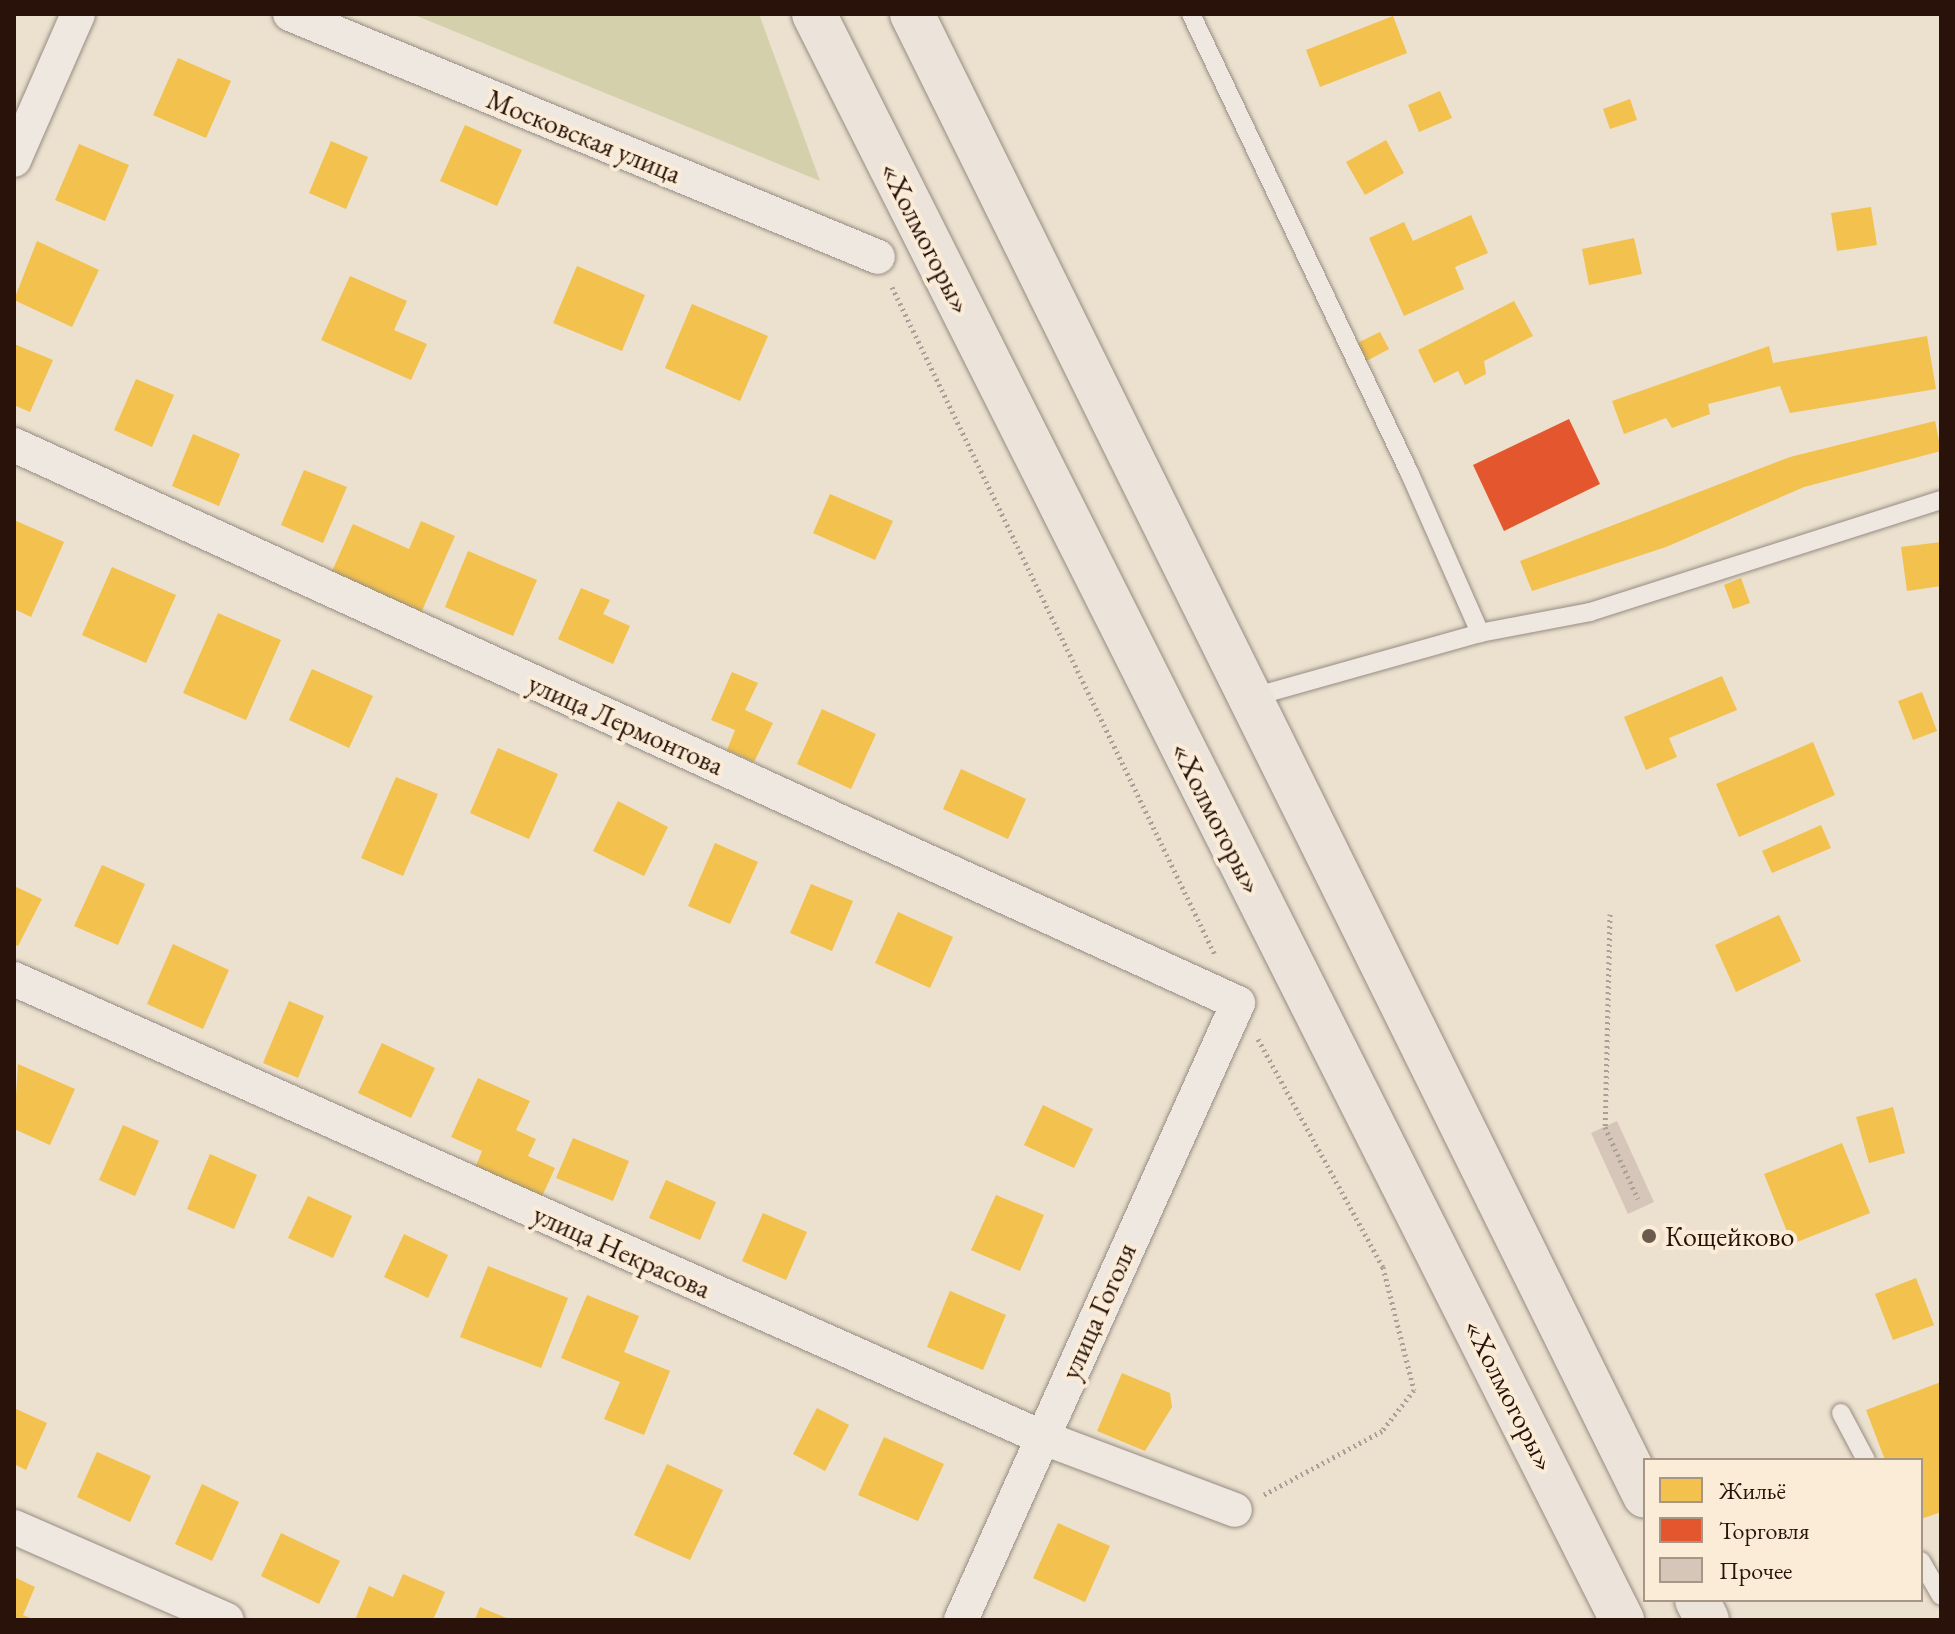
<!DOCTYPE html>
<html>
<head>
<meta charset="utf-8">
<style>
  body { margin:0 }
  #map { position:relative; width:1955px; height:1634px; overflow:hidden; background:#ece0ce; font-family:"EB Garamond",serif }
  div>[style] { position:absolute }
  [style*='--x'] { left:calc(var(--x)*1px); top:calc(var(--y)*1px); width:calc(var(--w)*1px); rotate:calc(var(--a)*1deg) }
  .green>* { inset:0; background:#d4d0ac }
  .homes>* { inset:0; background:#f2c14e }
  .shops>* { inset:0; background:#e4572e }
  .building>* { inset:0; background:#d6c6b9 }
  .path>* { height:5px; margin-top:-2.5px; transform-origin:0; background:repeating-linear-gradient(90deg,#a8a199 0 2px,transparent 0 6px) }
  .roads { filter:drop-shadow(0 0 2px #968c82) drop-shadow(0 0 2px #968c82) }
  .lane>* { height:18px; margin:-9px; padding:0 9px; transform-origin:9px; border-radius:9px; background:#efe8e0 }
  .street>* { height:34px; margin:-17px; padding:0 17px; transform-origin:17px; border-radius:17px; background:#efe8e0 }
  .highway>* { height:44px; margin:-22px; padding:0 22px; transform-origin:22px; border-radius:22px; background:#ece4da }
  .dots>* { width:22px; height:22px; translate:-50% -50%; box-sizing:border-box; border:4px solid #fbecd7; border-radius:50% }
  span { translate:-50% -50%; white-space:nowrap; text-align:center; line-height:1.15; -webkit-text-stroke:8px #fbecd7; paint-order:stroke }
  .street-label { font-size:28px; color:#281209 }
  .poi-label { font-size:28px; color:#281209 }
  .left { translate:0 -50%; text-align:left }
  .frame { position:absolute; inset:0; border:16px solid #281209; pointer-events:none }
  .legend { position:absolute; left:1643px; top:1458px; width:280px; height:144px; box-sizing:border-box; background:#fbecd7; border:2px solid #a79585; margin:0; padding:10px 14px; list-style:none; font-size:24px; color:#281209 }
  .legend li { display:flex; align-items:center; gap:16px; height:40px }
  .legend b { width:40px; border:2px solid #a79585 }
</style>
</head>
<body>
<div id="map">
  <div class="green">
    <i style="clip-path:polygon(412px 14px,759px 14px,820px 181px)"></i>
  </div>
  <div class="homes">
    <i style="clip-path:polygon(1393px 16px,1407px 53px,1320px 87px,1306px 50px)"></i>
    <i style="clip-path:polygon(178px 58px,231px 81px,206px 138px,153px 115px)"></i>
    <i style="clip-path:polygon(1440px 91px,1452px 118px,1419px 132px,1408px 105px)"></i>
    <i style="clip-path:polygon(1630px 99px,1637px 120px,1610px 129px,1603px 109px)"></i>
    <i style="clip-path:polygon(465px 125px,522px 150px,497px 206px,440px 181px)"></i>
    <i style="clip-path:polygon(1386px 140px,1404px 173px,1365px 195px,1346px 162px)"></i>
    <i style="clip-path:polygon(331px 141px,368px 157px,346px 209px,309px 193px)"></i>
    <i style="clip-path:polygon(79px 144px,129px 165px,105px 221px,55px 200px)"></i>
    <i style="clip-path:polygon(1871px 207px,1877px 245px,1837px 251px,1831px 213px)"></i>
    <i style="clip-path:polygon(1471px 215px,1488px 253px,1455px 267px,1464px 289px,1404px 316px,1369px 238px,1404px 222px,1413px 241px)"></i>
    <i style="clip-path:polygon(1634px 238px,1642px 274px,1589px 285px,1582px 249px)"></i>
    <i style="clip-path:polygon(37px 241px,99px 270px,72px 327px,14px 300px)"></i>
    <i style="clip-path:polygon(577px 266px,645px 295px,622px 351px,553px 323px)"></i>
    <i style="clip-path:polygon(350px 276px,407px 301px,394px 330px,427px 344px,411px 380px,321px 340px)"></i>
    <i style="clip-path:polygon(1514px 301px,1533px 336px,1484px 361px,1486px 374px,1465px 385px,1458px 371px,1434px 383px,1418px 350px)"></i>
    <i style="clip-path:polygon(692px 304px,768px 336px,740px 401px,665px 368px)"></i>
    <i style="clip-path:polygon(1380px 332px,1389px 349px,1359px 365px,1349px 347px)"></i>
    <i style="clip-path:polygon(1927px 336px,1936px 389px,1790px 413px,1780px 386px,1708px 404px,1710px 414px,1672px 428px,1666px 418px,1624px 434px,1612px 401px,1769px 346px,1773px 363px)"></i>
    <i style="clip-path:polygon(14px 344px,53px 360px,30px 412px,14px 405px)"></i>
    <i style="clip-path:polygon(136px 379px,174px 395px,152px 447px,114px 430px)"></i>
    <i style="clip-path:polygon(1935px 421px,1941px 451px,1804px 487px,1666px 547px,1532px 591px,1520px 561px,1790px 457px)"></i>
    <i style="clip-path:polygon(193px 434px,240px 454px,219px 506px,172px 486px)"></i>
    <i style="clip-path:polygon(304px 470px,347px 487px,323px 543px,281px 525px)"></i>
    <i style="clip-path:polygon(830px 494px,893px 521px,875px 560px,813px 533px)"></i>
    <i style="clip-path:polygon(14px 520px,64px 542px,31px 617px,14px 609px)"></i>
    <i style="clip-path:polygon(421px 521px,455px 536px,420px 615px,330px 576px,353px 524px,409px 549px)"></i>
    <i style="clip-path:polygon(1941px 542px,1941px 586px,1907px 591px,1901px 547px)"></i>
    <i style="clip-path:polygon(468px 551px,537px 580px,513px 636px,445px 607px)"></i>
    <i style="clip-path:polygon(112px 567px,176px 595px,146px 663px,82px 635px)"></i>
    <i style="clip-path:polygon(1741px 578px,1750px 603px,1733px 609px,1724px 585px)"></i>
    <i style="clip-path:polygon(581px 588px,610px 600px,603px 614px,630px 626px,613px 664px,558px 639px)"></i>
    <i style="clip-path:polygon(218px 613px,281px 640px,246px 720px,183px 693px)"></i>
    <i style="clip-path:polygon(312px 669px,373px 696px,349px 748px,289px 720px)"></i>
    <i style="clip-path:polygon(732px 672px,758px 683px,745px 710px,773px 723px,754px 762px,727px 750px,735px 730px,711px 720px)"></i>
    <i style="clip-path:polygon(1722px 676px,1737px 710px,1669px 738px,1677px 757px,1646px 770px,1624px 717px)"></i>
    <i style="clip-path:polygon(1922px 692px,1937px 731px,1913px 740px,1898px 701px)"></i>
    <i style="clip-path:polygon(822px 709px,876px 734px,851px 789px,797px 764px)"></i>
    <i style="clip-path:polygon(1813px 742px,1835px 795px,1739px 837px,1716px 784px)"></i>
    <i style="clip-path:polygon(498px 748px,558px 774px,529px 839px,470px 813px)"></i>
    <i style="clip-path:polygon(961px 769px,1026px 799px,1008px 839px,943px 809px)"></i>
    <i style="clip-path:polygon(396px 777px,438px 794px,403px 876px,361px 858px)"></i>
    <i style="clip-path:polygon(618px 801px,668px 827px,644px 876px,593px 851px)"></i>
    <i style="clip-path:polygon(1821px 825px,1831px 848px,1772px 873px,1762px 851px)"></i>
    <i style="clip-path:polygon(715px 843px,758px 862px,730px 924px,688px 906px)"></i>
    <i style="clip-path:polygon(102px 865px,145px 884px,118px 945px,74px 926px)"></i>
    <i style="clip-path:polygon(811px 884px,853px 901px,832px 951px,790px 933px)"></i>
    <i style="clip-path:polygon(14px 886px,42px 899px,18px 946px,14px 944px)"></i>
    <i style="clip-path:polygon(898px 912px,953px 937px,930px 988px,875px 963px)"></i>
    <i style="clip-path:polygon(1779px 915px,1801px 961px,1736px 992px,1715px 945px)"></i>
    <i style="clip-path:polygon(173px 944px,229px 970px,203px 1029px,147px 1004px)"></i>
    <i style="clip-path:polygon(289px 1001px,324px 1016px,298px 1078px,263px 1063px)"></i>
    <i style="clip-path:polygon(382px 1043px,435px 1068px,411px 1118px,358px 1093px)"></i>
    <i style="clip-path:polygon(18px 1064px,75px 1089px,50px 1145px,14px 1129px)"></i>
    <i style="clip-path:polygon(478px 1078px,530px 1101px,516px 1130px,536px 1139px,528px 1156px,555px 1168px,539px 1203px,473px 1173px,482px 1151px,451px 1137px)"></i>
    <i style="clip-path:polygon(1043px 1105px,1093px 1129px,1074px 1168px,1024px 1145px)"></i>
    <i style="clip-path:polygon(1893px 1107px,1905px 1153px,1869px 1163px,1856px 1117px)"></i>
    <i style="clip-path:polygon(123px 1125px,159px 1141px,135px 1196px,99px 1180px)"></i>
    <i style="clip-path:polygon(573px 1138px,629px 1161px,613px 1201px,556px 1178px)"></i>
    <i style="clip-path:polygon(1842px 1143px,1870px 1213px,1792px 1244px,1764px 1174px)"></i>
    <i style="clip-path:polygon(210px 1154px,257px 1175px,234px 1229px,187px 1209px)"></i>
    <i style="clip-path:polygon(666px 1180px,716px 1202px,700px 1240px,649px 1218px)"></i>
    <i style="clip-path:polygon(996px 1195px,1044px 1215px,1020px 1271px,971px 1250px)"></i>
    <i style="clip-path:polygon(308px 1196px,352px 1216px,333px 1258px,288px 1238px)"></i>
    <i style="clip-path:polygon(763px 1213px,807px 1232px,786px 1280px,742px 1261px)"></i>
    <i style="clip-path:polygon(404px 1234px,448px 1255px,428px 1298px,384px 1277px)"></i>
    <i style="clip-path:polygon(488px 1266px,568px 1298px,541px 1368px,460px 1337px)"></i>
    <i style="clip-path:polygon(1916px 1278px,1934px 1325px,1893px 1340px,1875px 1294px)"></i>
    <i style="clip-path:polygon(950px 1291px,1006px 1315px,983px 1370px,927px 1347px)"></i>
    <i style="clip-path:polygon(587px 1295px,639px 1316px,624px 1352px,670px 1371px,644px 1435px,604px 1419px,620px 1382px,561px 1358px)"></i>
    <i style="clip-path:polygon(1122px 1373px,1170px 1393px,1172px 1407px,1145px 1451px,1097px 1431px)"></i>
    <i style="clip-path:polygon(1941px 1382px,1941px 1512px,1921px 1519px,1921px 1460px,1885px 1460px,1866px 1410px)"></i>
    <i style="clip-path:polygon(14px 1408px,47px 1423px,26px 1470px,14px 1464px)"></i>
    <i style="clip-path:polygon(817px 1408px,849px 1425px,825px 1471px,793px 1454px)"></i>
    <i style="clip-path:polygon(884px 1437px,944px 1464px,918px 1521px,858px 1495px)"></i>
    <i style="clip-path:polygon(97px 1452px,151px 1476px,130px 1522px,77px 1497px)"></i>
    <i style="clip-path:polygon(667px 1464px,723px 1490px,690px 1560px,634px 1535px)"></i>
    <i style="clip-path:polygon(202px 1484px,239px 1502px,212px 1561px,175px 1544px)"></i>
    <i style="clip-path:polygon(1058px 1523px,1110px 1546px,1085px 1602px,1033px 1578px)"></i>
    <i style="clip-path:polygon(281px 1533px,340px 1561px,319px 1604px,261px 1576px)"></i>
    <i style="clip-path:polygon(403px 1574px,445px 1592px,433px 1620px,355px 1620px,369px 1586px,393px 1597px)"></i>
    <i style="clip-path:polygon(14px 1577px,35px 1587px,23px 1615px,35px 1620px,14px 1620px)"></i>
    <i style="clip-path:polygon(480px 1607px,511px 1620px,475px 1620px)"></i>
  </div>
  <div class="shops">
    <i style="clip-path:polygon(1569px 419px,1600px 484px,1504px 531px,1473px 465px)"></i>
  </div>
  <div class="building">
    <i style="clip-path:polygon(1617px 1121px,1654px 1202px,1628px 1214px,1591px 1133px)"></i>
  </div>
  <div class="path">
    <i style="--x:892;--y:287;--w:742;--a:64.19"></i>
    <i style="--x:1610;--y:914;--w:213;--a:91.3"></i>
    <i style="--x:1605;--y:1127;--w:79;--a:65.4"></i>
    <i style="--x:1258;--y:1039;--w:260;--a:61.3"></i>
    <i style="--x:1383;--y:1267;--w:127;--a:75.9"></i>
    <i style="--x:1414;--y:1390;--w:52;--a:128"></i>
    <i style="--x:1382;--y:1431;--w:135;--a:151.7"></i>
  </div>
  <div class="roads">
    <div class="lane">
      <i style="--x:1191;--y:14;--w:509;--a:64.54"></i>
      <i style="--x:1410;--y:474;--w:174;--a:66.2"></i>
      <i style="--x:1253;--y:697;--w:236;--a:-15.7"></i>
      <i style="--x:1480;--y:633;--w:112;--a:-10.8"></i>
      <i style="--x:1590;--y:612;--w:368;--a:-17.7"></i>
      <i style="--x:1841;--y:1413;--w:53;--a:62"></i>
      <i style="--x:1921;--y:1561;--w:40;--a:60.3"></i>
    </div>
    <div class="street">
      <i style="--x:290;--y:14;--w:636;--a:22.45"></i>
      <i style="--x:14;--y:160;--w:159;--a:-66.3"></i>
      <i style="--x:14;--y:445;--w:1345;--a:24.51"></i>
      <i style="--x:1238;--y:1003;--w:676;--a:114.18"></i>
      <i style="--x:14;--y:979;--w:1124;--a:24.03"></i>
      <i style="--x:1041;--y:1437;--w:207;--a:20.6"></i>
      <i style="--x:14;--y:1527;--w:232;--a:23.6"></i>
    </div>
    <div class="highway">
      <i style="--x:814;--y:14;--w:1798;--a:63.29"></i>
      <i style="--x:912;--y:14;--w:1653;--a:63.68"></i>
      <i style="--x:1697;--y:1600;--w:22;--a:63"></i>
    </div>
  </div>
  <div class="dots">
    <i style="left:1649px;top:1236px;background:#6d5a4e"></i>
  </div>
  <div class="street-label">
    <span style="left:584px;top:136px;rotate:22deg">Московская улица</span>
    <span style="left:926px;top:238px;rotate:63deg">«Холмогоры»</span>
    <span style="left:626px;top:724px;rotate:24deg">улица Лермонтова</span>
    <span style="left:1217px;top:818px;rotate:63deg">«Холмогоры»</span>
    <span style="left:622px;top:1251px;rotate:24deg">улица Некрасова</span>
    <span style="left:1098px;top:1311px;rotate:-66deg">улица Гоголя</span>
    <span style="left:1510px;top:1395px;rotate:63deg">«Холмогоры»</span>
  </div>
  <div class="poi-label">
    <span class="left" style="left:1665px;top:1236px">Кощейково</span>
  </div>
  <div class="frame"></div>
  <ul class="legend">
  <li><b style="height:22px;background:#f2c14e"></b>Жильё</li>
  <li><b style="height:22px;background:#e4572e"></b>Торговля</li>
  <li><b style="height:22px;background:#d6c6b9"></b>Прочее</li>
  </ul>
</div>
</body>
</html>
